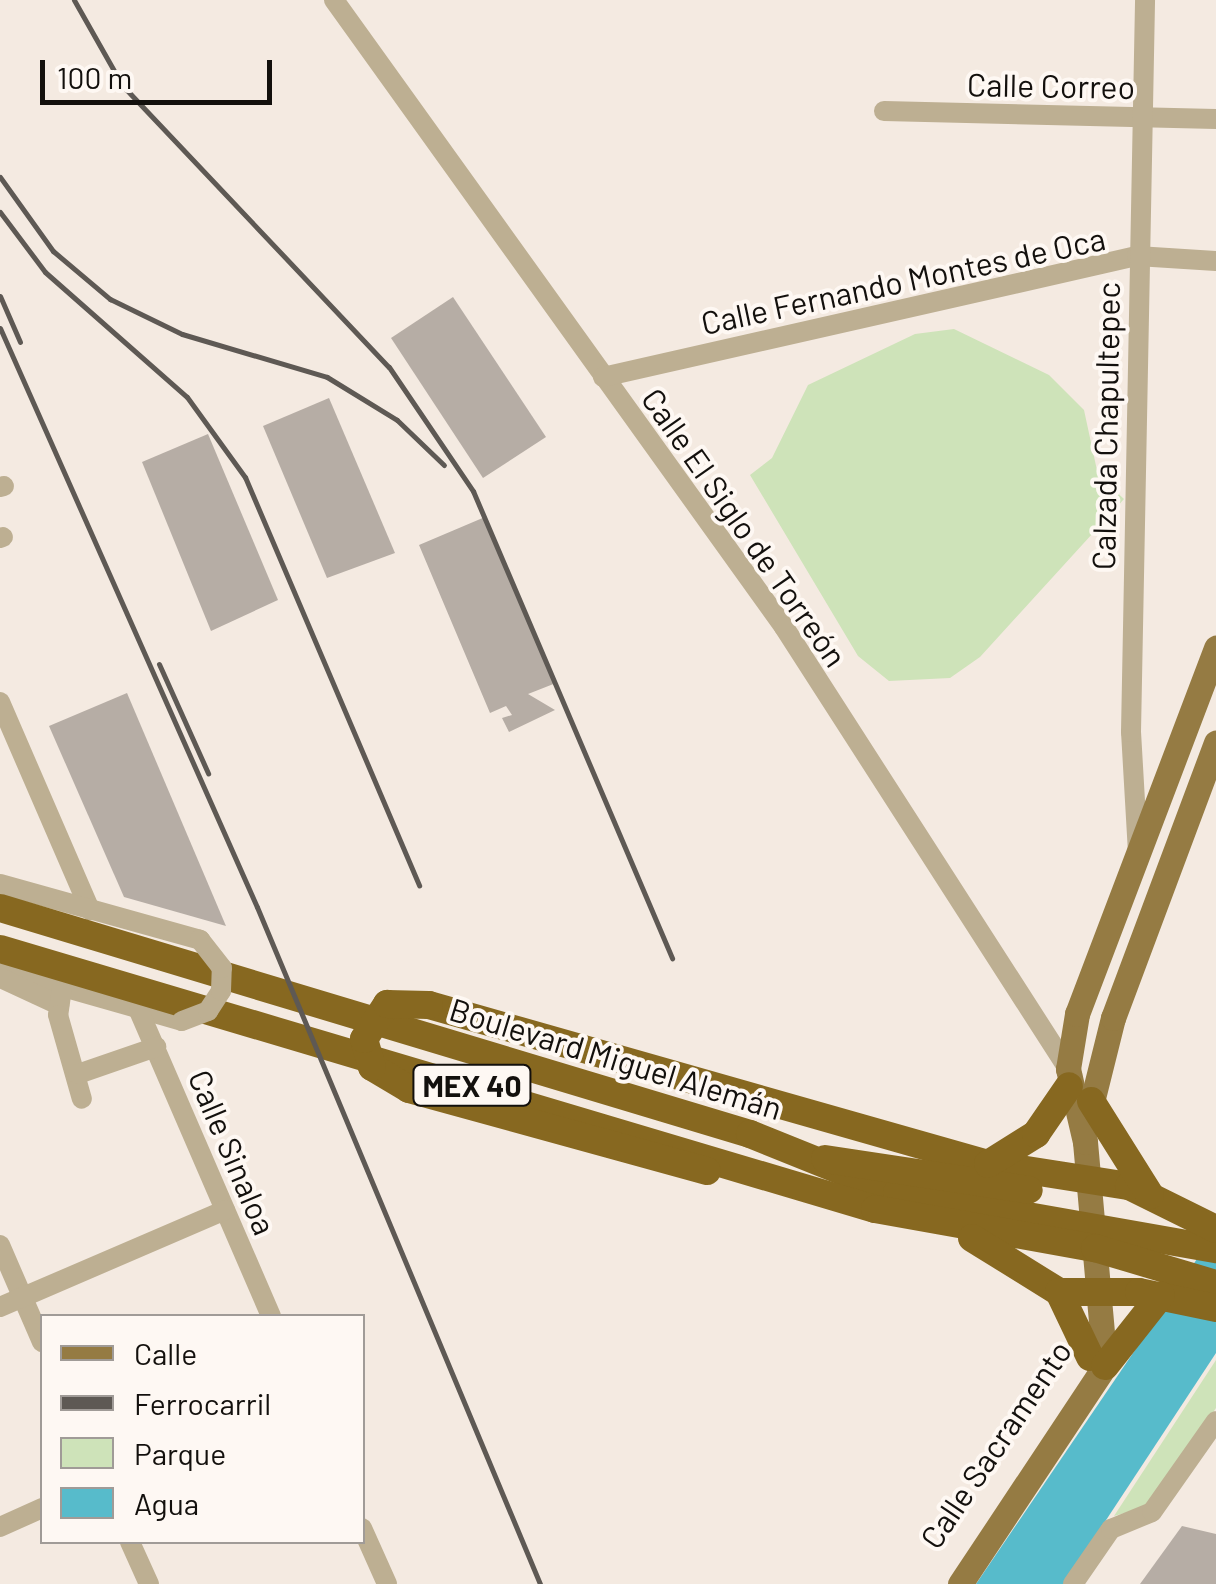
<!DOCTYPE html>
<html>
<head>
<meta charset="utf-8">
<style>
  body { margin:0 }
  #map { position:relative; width:1216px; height:1584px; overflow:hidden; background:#f4eae1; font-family:Barlow,sans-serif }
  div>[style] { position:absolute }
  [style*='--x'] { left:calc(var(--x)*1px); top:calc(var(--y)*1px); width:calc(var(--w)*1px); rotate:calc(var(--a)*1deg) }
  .green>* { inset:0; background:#cee3b9 }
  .water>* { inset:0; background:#57bbcb }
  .building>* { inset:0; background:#b6ada5 }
  .minor>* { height:20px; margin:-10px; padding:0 10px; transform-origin:10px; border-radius:10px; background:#bdaf92 }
  .major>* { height:25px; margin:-12.5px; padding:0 12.5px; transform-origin:12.5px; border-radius:12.5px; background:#957b43 }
  .highway>* { height:28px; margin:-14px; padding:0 14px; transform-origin:14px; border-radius:14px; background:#876820 }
  .rail>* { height:5px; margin:-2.5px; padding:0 2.5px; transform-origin:2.5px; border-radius:2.5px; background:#5e5954 }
  .minor-bridge>* { height:20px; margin:-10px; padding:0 10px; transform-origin:10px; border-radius:10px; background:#bdaf92 }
  .highway-bridge>* { height:28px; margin:-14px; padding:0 14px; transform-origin:14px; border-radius:14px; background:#876820 }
  span { translate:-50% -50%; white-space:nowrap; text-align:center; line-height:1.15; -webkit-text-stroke:8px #fef8f3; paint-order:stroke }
  .shield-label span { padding:2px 8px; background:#fef8f3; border:2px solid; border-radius:8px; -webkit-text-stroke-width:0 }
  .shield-label { font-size:30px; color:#13100d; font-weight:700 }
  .street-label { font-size:32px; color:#13100d }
  .legend { position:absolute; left:40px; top:1314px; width:325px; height:230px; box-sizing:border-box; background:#fef8f3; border:2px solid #a09b97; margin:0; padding:12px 18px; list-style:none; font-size:30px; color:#13100d }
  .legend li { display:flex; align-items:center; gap:20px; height:50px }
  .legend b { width:50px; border:2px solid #a09b97 }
  .scale { position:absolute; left:40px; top:60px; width:232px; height:45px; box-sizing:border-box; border:5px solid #13100d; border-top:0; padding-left:12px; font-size:30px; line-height:35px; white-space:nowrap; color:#13100d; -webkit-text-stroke:8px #fef8f3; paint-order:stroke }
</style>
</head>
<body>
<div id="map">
  <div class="green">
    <i style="clip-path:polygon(954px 329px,1049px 375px,1084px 410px,1098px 475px,1124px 499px,980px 657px,950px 678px,889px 681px,858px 656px,750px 475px,772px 458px,808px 385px,915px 334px)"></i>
    <i style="clip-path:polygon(1216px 1360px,1216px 1408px,1150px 1506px,1114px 1516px)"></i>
  </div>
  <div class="water">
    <i style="clip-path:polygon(1216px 1231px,1216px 1353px,1064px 1584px,976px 1584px)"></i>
  </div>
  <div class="building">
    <i style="clip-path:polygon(453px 297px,546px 437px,483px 478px,391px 338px)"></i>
    <i style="clip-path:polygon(329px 398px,395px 553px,327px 578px,263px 426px)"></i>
    <i style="clip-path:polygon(208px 434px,278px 600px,211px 631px,142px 462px)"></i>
    <i style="clip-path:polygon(485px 517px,556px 683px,528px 694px,555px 710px,509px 732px,502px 718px,512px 715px,506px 706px,490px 713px,419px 545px)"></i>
    <i style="clip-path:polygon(127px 693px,226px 926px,124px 897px,49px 726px)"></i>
    <i style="clip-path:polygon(1182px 1526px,1216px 1534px,1216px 1584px,1140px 1584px)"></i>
  </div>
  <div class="minor">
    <i style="--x:334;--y:0;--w:772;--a:54.33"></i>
    <i style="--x:784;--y:627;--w:533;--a:57.26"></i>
    <i style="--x:884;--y:111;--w:332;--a:1.4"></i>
    <i style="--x:603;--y:377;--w:548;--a:-12.77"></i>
    <i style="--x:1137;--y:256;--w:79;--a:3.6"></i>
    <i style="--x:0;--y:487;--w:4;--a:-14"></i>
    <i style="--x:0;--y:538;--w:3;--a:-18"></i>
    <i style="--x:0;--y:702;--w:227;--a:66.6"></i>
    <i style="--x:1138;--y:853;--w:121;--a:-93.3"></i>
    <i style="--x:1131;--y:732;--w:732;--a:-88.9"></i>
    <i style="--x:0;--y:884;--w:208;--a:15.6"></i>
    <i style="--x:0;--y:969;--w:189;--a:15.9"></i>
    <i style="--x:3;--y:979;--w:62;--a:24.9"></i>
    <i style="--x:62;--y:988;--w:27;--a:98"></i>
    <i style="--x:58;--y:1015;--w:87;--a:74.1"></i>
    <i style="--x:139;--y:1011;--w:332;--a:66.6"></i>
    <i style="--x:78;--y:1074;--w:83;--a:-19.1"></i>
    <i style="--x:0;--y:1245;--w:106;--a:66.6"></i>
    <i style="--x:0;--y:1307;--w:245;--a:-23.3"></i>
    <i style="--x:0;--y:1527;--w:46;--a:-24.3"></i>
    <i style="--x:362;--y:1528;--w:61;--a:65.9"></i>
    <i style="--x:130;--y:1542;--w:46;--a:65.7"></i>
    <i style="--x:1073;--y:1584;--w:67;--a:-55.4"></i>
    <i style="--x:1111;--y:1529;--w:44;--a:-22.5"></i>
    <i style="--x:1152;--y:1512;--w:111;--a:-54.9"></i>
  </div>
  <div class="major">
    <i style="--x:1088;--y:1118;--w:103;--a:-76"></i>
    <i style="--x:1113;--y:1018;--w:294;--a:-69.5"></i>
    <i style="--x:960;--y:1584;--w:262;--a:-56.4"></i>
    <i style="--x:1105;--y:1366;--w:225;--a:-95.1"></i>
    <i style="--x:1085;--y:1142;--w:75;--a:-103.1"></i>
    <i style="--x:1068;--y:1069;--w:56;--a:-80.7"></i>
    <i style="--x:1077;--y:1014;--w:392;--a:-69.2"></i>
  </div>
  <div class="highway">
    <i style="--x:0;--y:908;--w:783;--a:16.77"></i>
    <i style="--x:750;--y:1134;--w:158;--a:21.9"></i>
    <i style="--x:897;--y:1193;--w:324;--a:10"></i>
    <i style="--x:0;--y:949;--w:913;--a:16.55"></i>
    <i style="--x:875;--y:1209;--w:223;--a:10.1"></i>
    <i style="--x:1095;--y:1248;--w:126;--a:16.6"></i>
    <i style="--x:429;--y:1005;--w:581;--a:15.88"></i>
    <i style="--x:988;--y:1164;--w:143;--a:8.9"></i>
    <i style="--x:1129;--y:1186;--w:97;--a:26.3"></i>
    <i style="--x:409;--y:1089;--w:309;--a:15.4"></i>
    <i style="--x:1091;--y:1101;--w:111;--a:57.9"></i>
    <i style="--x:825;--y:1159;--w:206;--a:8.6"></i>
    <i style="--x:988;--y:1164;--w:57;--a:-32"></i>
    <i style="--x:1036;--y:1134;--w:58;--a:-55.5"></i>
    <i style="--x:972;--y:1238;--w:102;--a:31.8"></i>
    <i style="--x:1059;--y:1292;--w:72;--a:64.5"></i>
    <i style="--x:1059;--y:1292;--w:80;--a:0"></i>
    <i style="--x:1139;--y:1292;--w:79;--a:11.7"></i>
    <i style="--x:1105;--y:1366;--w:90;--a:-51.7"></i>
  </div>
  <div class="rail">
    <i style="--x:74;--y:0;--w:98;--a:60.5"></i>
    <i style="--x:122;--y:85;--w:388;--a:46.6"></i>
    <i style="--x:389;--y:367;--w:150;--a:55.9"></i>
    <i style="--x:473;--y:491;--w:508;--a:66.92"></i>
    <i style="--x:0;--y:177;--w:91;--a:54.4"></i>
    <i style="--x:53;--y:251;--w:75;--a:40.1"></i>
    <i style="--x:110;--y:299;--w:80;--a:25.9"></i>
    <i style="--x:182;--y:334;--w:151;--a:16.5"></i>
    <i style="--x:327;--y:377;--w:82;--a:31.6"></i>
    <i style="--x:397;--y:420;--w:65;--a:43.8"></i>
    <i style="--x:0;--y:212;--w:75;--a:53.1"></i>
    <i style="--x:45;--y:272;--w:189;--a:41.4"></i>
    <i style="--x:187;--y:397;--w:99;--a:54.1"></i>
    <i style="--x:245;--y:477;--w:444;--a:66.9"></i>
    <i style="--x:0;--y:296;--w:50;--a:66.5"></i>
    <i style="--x:0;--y:328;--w:633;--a:66.07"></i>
    <i style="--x:257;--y:907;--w:734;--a:67.31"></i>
    <i style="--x:159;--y:664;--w:120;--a:65.8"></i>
  </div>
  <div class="minor-bridge">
    <i style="--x:182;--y:1021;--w:28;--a:-21"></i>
    <i style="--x:208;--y:1011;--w:24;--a:-57"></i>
    <i style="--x:221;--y:991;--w:23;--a:-88"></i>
    <i style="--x:222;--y:968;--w:36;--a:-128"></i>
  </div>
  <div class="highway-bridge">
    <i style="--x:409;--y:1089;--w:43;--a:-149.3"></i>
    <i style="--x:372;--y:1067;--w:29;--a:-106"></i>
    <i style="--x:364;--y:1039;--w:42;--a:-56.7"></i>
    <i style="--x:387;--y:1004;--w:42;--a:1.4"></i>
  </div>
  <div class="shield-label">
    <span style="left:472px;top:1085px">MEX 40</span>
  </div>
  <div class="street-label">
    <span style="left:1051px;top:85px;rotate:1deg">Calle Correo</span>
    <span style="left:903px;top:280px;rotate:-12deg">Calle Fernando Montes de Oca</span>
    <span style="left:1105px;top:426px;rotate:-89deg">Calzada Chapultepec</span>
    <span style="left:745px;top:527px;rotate:55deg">Calle El Siglo de Torreón</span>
    <span style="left:616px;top:1058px;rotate:17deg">Boulevard Miguel Alemán</span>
    <span style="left:233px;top:1152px;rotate:67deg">Calle Sinaloa</span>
    <span style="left:995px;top:1444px;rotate:-56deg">Calle Sacramento</span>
  </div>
  <ul class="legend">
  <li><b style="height:12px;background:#957b43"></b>Calle</li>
  <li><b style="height:12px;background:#5e5954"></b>Ferrocarril</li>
  <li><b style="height:28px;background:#cee3b9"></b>Parque</li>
  <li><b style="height:28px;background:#57bbcb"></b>Agua</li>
  </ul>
  <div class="scale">100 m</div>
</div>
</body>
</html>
